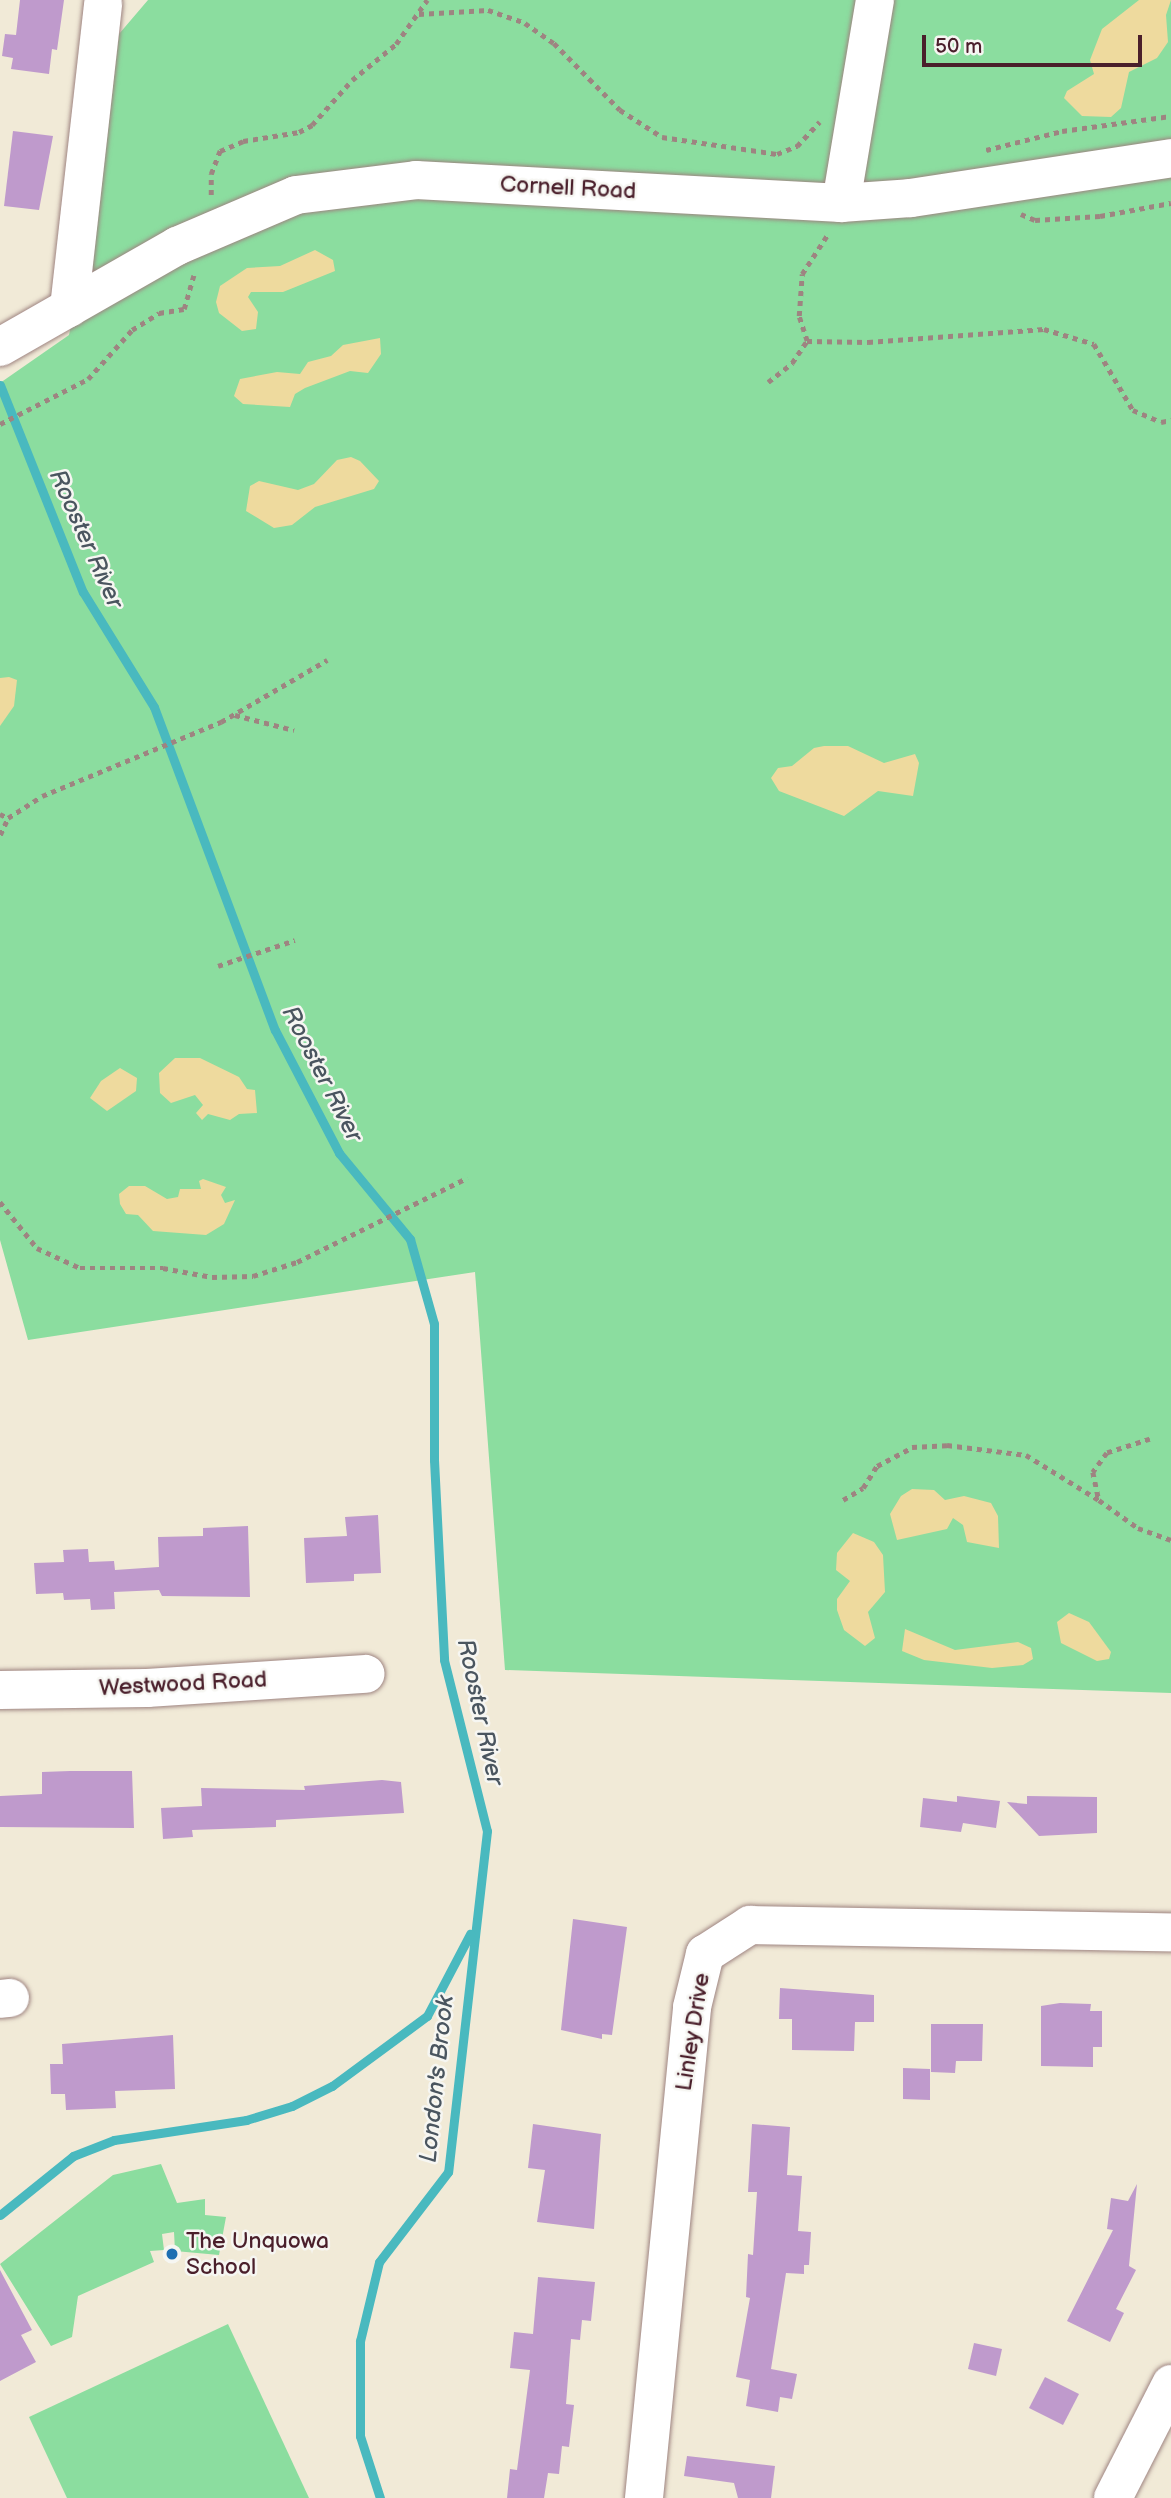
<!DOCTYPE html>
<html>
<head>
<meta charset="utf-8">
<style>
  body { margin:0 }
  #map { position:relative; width:1171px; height:2498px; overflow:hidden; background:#f1ead7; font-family:"Balsamiq Sans",sans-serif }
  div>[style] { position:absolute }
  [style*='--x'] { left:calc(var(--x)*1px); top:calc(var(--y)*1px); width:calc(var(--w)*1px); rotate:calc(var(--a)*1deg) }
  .green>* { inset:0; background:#8bdd9f }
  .sand>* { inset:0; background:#eeda9e }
  .stream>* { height:9px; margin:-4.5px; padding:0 4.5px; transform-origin:4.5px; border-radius:4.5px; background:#49b9bf }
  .building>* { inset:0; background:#bf9acc }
  .path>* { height:4.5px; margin-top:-2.25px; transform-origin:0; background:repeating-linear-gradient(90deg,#9e8481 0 5px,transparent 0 10px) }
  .roads { filter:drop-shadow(0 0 2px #9e8481) drop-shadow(0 0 2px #9e8481) }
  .minor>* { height:38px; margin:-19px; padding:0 19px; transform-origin:19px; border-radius:19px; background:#fff }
  .dots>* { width:19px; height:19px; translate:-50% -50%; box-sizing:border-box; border:4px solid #f6f6f2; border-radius:50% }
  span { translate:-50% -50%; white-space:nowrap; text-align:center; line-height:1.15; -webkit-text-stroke:5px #f6f6f2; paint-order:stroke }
  .street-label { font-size:23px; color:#4a1f2b }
  .poi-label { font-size:23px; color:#4a1f2b }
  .left { translate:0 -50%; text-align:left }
  .water-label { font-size:24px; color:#4a555f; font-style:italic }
  .scale { position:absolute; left:922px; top:35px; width:220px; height:32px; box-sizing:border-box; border:4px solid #4a1f2b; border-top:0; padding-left:9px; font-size:21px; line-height:24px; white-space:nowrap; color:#4a1f2b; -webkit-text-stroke:5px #f6f6f2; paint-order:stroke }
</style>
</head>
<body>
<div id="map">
  <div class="green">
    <i style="clip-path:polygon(148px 0,1171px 0,1171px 1693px,505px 1670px,475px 1272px,28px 1340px,0 1240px,0 383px,69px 335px,103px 172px,119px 34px)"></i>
    <i style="clip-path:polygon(161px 2164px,177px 2203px,205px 2199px,205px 2215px,226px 2217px,219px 2255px,175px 2251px,174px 2232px,162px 2234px,164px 2250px,150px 2251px,154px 2262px,78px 2296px,72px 2337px,51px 2346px,0 2264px,113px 2175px)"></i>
    <i style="clip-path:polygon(228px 2324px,309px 2498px,67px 2498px,29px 2417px)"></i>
  </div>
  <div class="sand">
    <i style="clip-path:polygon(1139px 0,1171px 0,1166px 15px,1168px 42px,1157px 58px,1129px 72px,1121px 108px,1111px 117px,1082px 116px,1064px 98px,1067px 91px,1094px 74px,1090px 60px,1102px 29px)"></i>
    <i style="clip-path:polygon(315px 250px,333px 260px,335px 271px,283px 292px,251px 292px,248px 297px,258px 312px,256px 329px,242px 331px,219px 313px,216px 302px,220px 286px,247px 268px,280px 266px)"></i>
    <i style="clip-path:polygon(380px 338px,381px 354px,368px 373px,350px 371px,305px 388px,295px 394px,290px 407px,243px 404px,234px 396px,240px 379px,277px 372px,300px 374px,308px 362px,331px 356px,343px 345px)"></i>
    <i style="clip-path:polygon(351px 457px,360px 461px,379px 481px,374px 489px,315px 507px,292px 525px,274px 528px,246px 511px,250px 486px,259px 481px,298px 490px,314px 484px,337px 460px)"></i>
    <i style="clip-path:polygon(9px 677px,17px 680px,14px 706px,0 726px,0 678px)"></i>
    <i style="clip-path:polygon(824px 746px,848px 746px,884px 763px,915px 754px,919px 763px,913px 796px,878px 791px,844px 816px,779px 791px,771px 778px,778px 768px,792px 766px,814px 748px)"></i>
    <i style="clip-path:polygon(175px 1058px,200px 1058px,239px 1077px,247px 1089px,255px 1090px,257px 1113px,239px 1114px,230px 1120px,208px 1114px,202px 1120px,196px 1113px,203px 1105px,195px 1095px,171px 1103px,160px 1093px,159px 1073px)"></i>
    <i style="clip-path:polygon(120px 1068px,137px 1078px,136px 1091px,107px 1111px,90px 1098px,101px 1081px)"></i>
    <i style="clip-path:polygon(203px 1179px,226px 1187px,221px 1195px,225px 1203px,235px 1200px,224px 1224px,206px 1235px,153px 1231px,138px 1215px,126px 1214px,120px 1204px,119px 1194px,129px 1186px,145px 1186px,167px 1199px,178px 1197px,180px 1189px,201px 1189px,199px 1181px)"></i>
    <i style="clip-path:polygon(912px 1489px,934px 1490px,945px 1500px,964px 1496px,991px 1503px,998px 1516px,999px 1548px,967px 1542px,963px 1525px,953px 1518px,947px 1529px,897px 1540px,890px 1514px,901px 1496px)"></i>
    <i style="clip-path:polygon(853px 1533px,874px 1542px,883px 1555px,885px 1592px,868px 1612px,875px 1638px,865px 1646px,844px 1630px,837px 1610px,837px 1599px,850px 1581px,836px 1570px,837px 1553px)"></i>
    <i style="clip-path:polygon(1069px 1613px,1089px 1622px,1111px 1652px,1109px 1659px,1097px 1661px,1061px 1643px,1057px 1622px)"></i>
    <i style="clip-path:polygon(905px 1629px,955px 1650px,1018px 1642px,1031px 1648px,1033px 1659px,1023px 1665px,992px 1668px,924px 1660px,902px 1651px)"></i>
  </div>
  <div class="stream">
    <i style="--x:0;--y:385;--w:223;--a:68.2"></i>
    <i style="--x:83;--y:592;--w:135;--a:58.3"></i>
    <i style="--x:154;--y:707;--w:345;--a:69.5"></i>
    <i style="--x:275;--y:1030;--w:139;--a:62.5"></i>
    <i style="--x:339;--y:1153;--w:112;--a:50.5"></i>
    <i style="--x:410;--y:1239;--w:88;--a:74.2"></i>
    <i style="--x:434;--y:1324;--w:136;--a:90"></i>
    <i style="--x:434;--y:1460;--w:200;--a:87.1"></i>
    <i style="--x:444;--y:1660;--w:176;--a:75.9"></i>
    <i style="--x:487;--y:1831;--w:343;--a:96.5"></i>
    <i style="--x:448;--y:2172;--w:113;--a:127.5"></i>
    <i style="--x:379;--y:2262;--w:81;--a:103.5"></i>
    <i style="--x:360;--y:2341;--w:95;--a:90"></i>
    <i style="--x:360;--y:2436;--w:65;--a:72.1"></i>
    <i style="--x:0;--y:2215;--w:94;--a:-38.9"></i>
    <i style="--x:73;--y:2156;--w:44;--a:-21.3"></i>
    <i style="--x:114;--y:2140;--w:134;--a:-8.6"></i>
    <i style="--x:246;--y:2120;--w:48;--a:-16.9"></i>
    <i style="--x:292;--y:2106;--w:45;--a:-26.6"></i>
    <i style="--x:332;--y:2086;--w:118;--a:-36.4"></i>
    <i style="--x:427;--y:2016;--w:93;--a:-62.3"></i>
  </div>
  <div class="building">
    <i style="clip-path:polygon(20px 0,64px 0,57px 50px,52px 49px,49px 74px,11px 69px,13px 58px,2px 56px,5px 34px,16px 35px)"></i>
    <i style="clip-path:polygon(13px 131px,53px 136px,39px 210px,4px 206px)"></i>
    <i style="clip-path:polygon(378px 1515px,381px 1573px,354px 1574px,354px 1581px,306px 1583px,304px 1538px,347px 1536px,345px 1517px)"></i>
    <i style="clip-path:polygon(248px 1526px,250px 1597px,162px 1596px,159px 1590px,114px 1592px,115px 1609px,91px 1610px,90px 1599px,64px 1600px,63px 1593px,36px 1594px,34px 1563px,64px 1562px,63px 1550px,88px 1549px,89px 1562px,114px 1561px,115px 1570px,159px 1567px,158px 1537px,203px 1536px,203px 1528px)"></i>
    <i style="clip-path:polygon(70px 1771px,132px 1771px,134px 1828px,0 1827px,0 1796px,42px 1794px,42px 1772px)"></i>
    <i style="clip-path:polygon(382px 1780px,401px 1782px,404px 1813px,276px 1820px,276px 1827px,192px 1830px,193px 1837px,163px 1839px,161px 1808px,202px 1806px,201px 1788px,305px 1790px,304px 1786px)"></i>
    <i style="clip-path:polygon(957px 1796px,1000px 1801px,996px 1828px,963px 1823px,961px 1832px,920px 1827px,923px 1798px,957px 1802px)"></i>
    <i style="clip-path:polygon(1027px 1796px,1097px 1797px,1097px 1833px,1039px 1836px,1007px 1802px,1027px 1804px)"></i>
    <i style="clip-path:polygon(573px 1919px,627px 1927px,612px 2035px,602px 2034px,602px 2039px,561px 2030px)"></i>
    <i style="clip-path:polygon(780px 1988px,874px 1995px,874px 2022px,855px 2022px,854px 2051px,792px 2050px,792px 2019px,779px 2019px)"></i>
    <i style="clip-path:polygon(1060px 2003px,1091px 2004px,1090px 2011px,1102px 2011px,1102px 2047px,1093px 2047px,1093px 2067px,1041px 2066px,1041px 2006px)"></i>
    <i style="clip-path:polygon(931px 2024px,983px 2024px,982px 2061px,956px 2061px,955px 2073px,931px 2072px)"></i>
    <i style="clip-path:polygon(173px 2035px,175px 2089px,115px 2091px,116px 2108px,66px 2110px,65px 2094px,51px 2094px,50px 2064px,63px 2064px,62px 2044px)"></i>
    <i style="clip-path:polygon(903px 2068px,930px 2069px,930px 2100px,903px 2099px)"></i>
    <i style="clip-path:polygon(533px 2124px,601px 2134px,594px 2229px,537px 2222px,545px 2170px,528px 2168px)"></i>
    <i style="clip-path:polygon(752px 2124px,790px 2127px,787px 2175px,802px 2176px,798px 2231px,811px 2232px,809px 2265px,804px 2265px,804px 2274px,786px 2273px,771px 2369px,797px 2374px,792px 2399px,780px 2397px,778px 2412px,746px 2406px,750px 2380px,736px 2377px,750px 2298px,746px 2297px,748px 2254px,753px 2255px,757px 2192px,748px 2192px)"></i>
    <i style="clip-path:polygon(1137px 2184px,1129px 2266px,1136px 2270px,1116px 2309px,1124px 2313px,1110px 2342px,1067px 2321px,1113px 2230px,1107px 2229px,1111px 2198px,1128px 2201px)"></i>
    <i style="clip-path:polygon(0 2270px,32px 2330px,21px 2335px,36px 2362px,0 2381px)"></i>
    <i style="clip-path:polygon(538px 2277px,595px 2282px,591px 2321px,582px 2320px,580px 2340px,571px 2339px,566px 2404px,574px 2405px,569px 2447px,562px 2446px,559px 2474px,548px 2473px,544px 2498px,507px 2498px,510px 2469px,517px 2470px,530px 2370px,510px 2368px,514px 2332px,533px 2334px)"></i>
    <i style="clip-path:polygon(974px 2343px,1002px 2349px,996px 2376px,968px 2369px)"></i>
    <i style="clip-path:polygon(1045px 2377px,1079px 2394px,1063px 2425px,1029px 2408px)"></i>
    <i style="clip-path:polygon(687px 2456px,775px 2466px,771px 2498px,738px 2498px,734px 2483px,684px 2476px)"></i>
  </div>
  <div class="path">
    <i style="--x:419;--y:14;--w:69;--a:-3.3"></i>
    <i style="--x:488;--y:10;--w:39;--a:19"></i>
    <i style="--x:525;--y:23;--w:35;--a:35"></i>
    <i style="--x:554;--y:43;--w:94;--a:45.4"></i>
    <i style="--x:620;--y:110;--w:50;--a:32.7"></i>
    <i style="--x:662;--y:137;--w:116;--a:8.4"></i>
    <i style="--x:777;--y:154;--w:22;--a:-22"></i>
    <i style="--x:797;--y:146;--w:33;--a:-47"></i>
    <i style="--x:986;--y:150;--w:78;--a:-14"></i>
    <i style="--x:1062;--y:131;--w:110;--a:-7.8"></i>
    <i style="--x:211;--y:195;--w:21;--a:-90"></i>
    <i style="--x:211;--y:174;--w:25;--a:-69"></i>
    <i style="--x:220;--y:151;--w:25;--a:-23"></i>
    <i style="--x:243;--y:141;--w:57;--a:-9.1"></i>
    <i style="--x:299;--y:132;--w:15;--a:-28"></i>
    <i style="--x:312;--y:125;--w:60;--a:-48.4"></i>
    <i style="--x:352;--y:80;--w:57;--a:-39.3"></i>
    <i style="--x:396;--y:44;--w:54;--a:-54.8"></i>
    <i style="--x:1021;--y:214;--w:15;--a:23"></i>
    <i style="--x:1035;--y:220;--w:65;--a:-3.5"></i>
    <i style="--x:1100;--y:216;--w:72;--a:-10.4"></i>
    <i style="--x:807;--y:341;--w:61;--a:0.9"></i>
    <i style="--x:868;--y:342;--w:176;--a:-4.2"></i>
    <i style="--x:1044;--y:329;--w:52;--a:16.7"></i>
    <i style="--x:1094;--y:344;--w:77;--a:59.4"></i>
    <i style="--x:1133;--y:410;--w:30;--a:23"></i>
    <i style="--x:1161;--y:422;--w:10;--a:-11"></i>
    <i style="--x:768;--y:382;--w:31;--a:-38"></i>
    <i style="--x:792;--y:363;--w:27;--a:-56"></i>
    <i style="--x:807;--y:341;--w:26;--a:-108"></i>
    <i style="--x:799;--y:316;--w:42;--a:-85.9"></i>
    <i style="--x:802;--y:274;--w:48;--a:-57"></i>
    <i style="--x:0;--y:424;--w:99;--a:-27.1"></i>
    <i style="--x:88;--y:379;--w:66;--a:-48.1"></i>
    <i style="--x:132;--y:330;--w:32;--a:-32"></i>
    <i style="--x:159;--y:313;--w:25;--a:-9"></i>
    <i style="--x:184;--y:309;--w:35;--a:-74"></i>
    <i style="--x:235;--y:715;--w:61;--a:14.3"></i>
    <i style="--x:0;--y:814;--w:9;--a:27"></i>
    <i style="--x:0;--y:835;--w:19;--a:-65"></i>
    <i style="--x:8;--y:818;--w:40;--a:-32.9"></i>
    <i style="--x:42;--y:796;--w:194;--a:-22.5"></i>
    <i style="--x:221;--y:722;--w:123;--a:-30.3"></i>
    <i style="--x:218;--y:966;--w:81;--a:-18.7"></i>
    <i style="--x:0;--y:1202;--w:59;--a:51.2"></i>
    <i style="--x:37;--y:1248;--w:47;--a:24.9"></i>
    <i style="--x:80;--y:1268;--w:83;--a:0"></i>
    <i style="--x:163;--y:1268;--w:50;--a:10.4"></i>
    <i style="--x:212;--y:1277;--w:41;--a:-1.4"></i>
    <i style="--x:253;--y:1276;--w:46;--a:-17.7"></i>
    <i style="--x:297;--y:1262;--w:190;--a:-26.3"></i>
    <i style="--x:1150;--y:1439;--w:45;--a:162"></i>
    <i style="--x:1107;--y:1453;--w:24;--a:126"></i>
    <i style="--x:1093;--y:1472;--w:29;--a:78"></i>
    <i style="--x:1099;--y:1500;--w:48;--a:35.7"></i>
    <i style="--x:1138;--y:1528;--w:35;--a:20"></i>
    <i style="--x:843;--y:1500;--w:23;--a:-31"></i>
    <i style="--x:863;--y:1488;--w:26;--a:-58"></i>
    <i style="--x:877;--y:1466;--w:40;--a:-28"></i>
    <i style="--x:912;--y:1447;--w:35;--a:-3"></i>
    <i style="--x:947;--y:1445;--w:80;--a:7.2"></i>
    <i style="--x:1026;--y:1455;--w:86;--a:31.7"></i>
  </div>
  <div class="roads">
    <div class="minor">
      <i style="--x:841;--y:203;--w:206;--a:-80.5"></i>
      <i style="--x:69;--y:308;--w:306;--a:-83.6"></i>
      <i style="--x:0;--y:347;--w:204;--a:-29.7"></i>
      <i style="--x:177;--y:246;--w:129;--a:-23.2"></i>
      <i style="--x:296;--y:195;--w:121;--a:-7.1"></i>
      <i style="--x:416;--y:180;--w:426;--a:3.1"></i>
      <i style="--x:841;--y:203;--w:70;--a:-4.1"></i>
      <i style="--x:911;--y:198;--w:263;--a:-8.7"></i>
      <i style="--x:0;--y:1690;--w:147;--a:-0.8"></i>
      <i style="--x:147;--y:1688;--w:219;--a:-3.7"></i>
      <i style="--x:0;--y:1999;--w:10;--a:-6"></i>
      <i style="--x:644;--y:2498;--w:493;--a:-84.4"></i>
      <i style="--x:692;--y:2007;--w:55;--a:-76.2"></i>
      <i style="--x:705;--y:1954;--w:54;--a:-32.8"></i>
      <i style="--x:750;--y:1925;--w:421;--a:1"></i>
      <i style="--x:1113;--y:2498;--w:128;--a:-63"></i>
    </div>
  </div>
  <div class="dots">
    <i style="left:172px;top:2254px;background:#1f6fb2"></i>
  </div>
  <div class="street-label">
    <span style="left:568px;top:188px;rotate:3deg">Cornell Road</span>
    <span style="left:183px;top:1684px;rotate:-3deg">Westwood Road</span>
    <span style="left:693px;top:2032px;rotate:-81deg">Linley Drive</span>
  </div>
  <div class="poi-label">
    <span class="left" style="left:186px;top:2254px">The Unquowa<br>School</span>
  </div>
  <div class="water-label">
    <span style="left:86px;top:539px;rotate:66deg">Rooster River</span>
    <span style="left:322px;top:1074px;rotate:63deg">Rooster River</span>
    <span style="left:480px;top:1712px;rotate:78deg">Rooster River</span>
    <span style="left:437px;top:2079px;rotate:-84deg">London's Brook</span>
  </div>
  <div class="scale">50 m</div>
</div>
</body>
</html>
